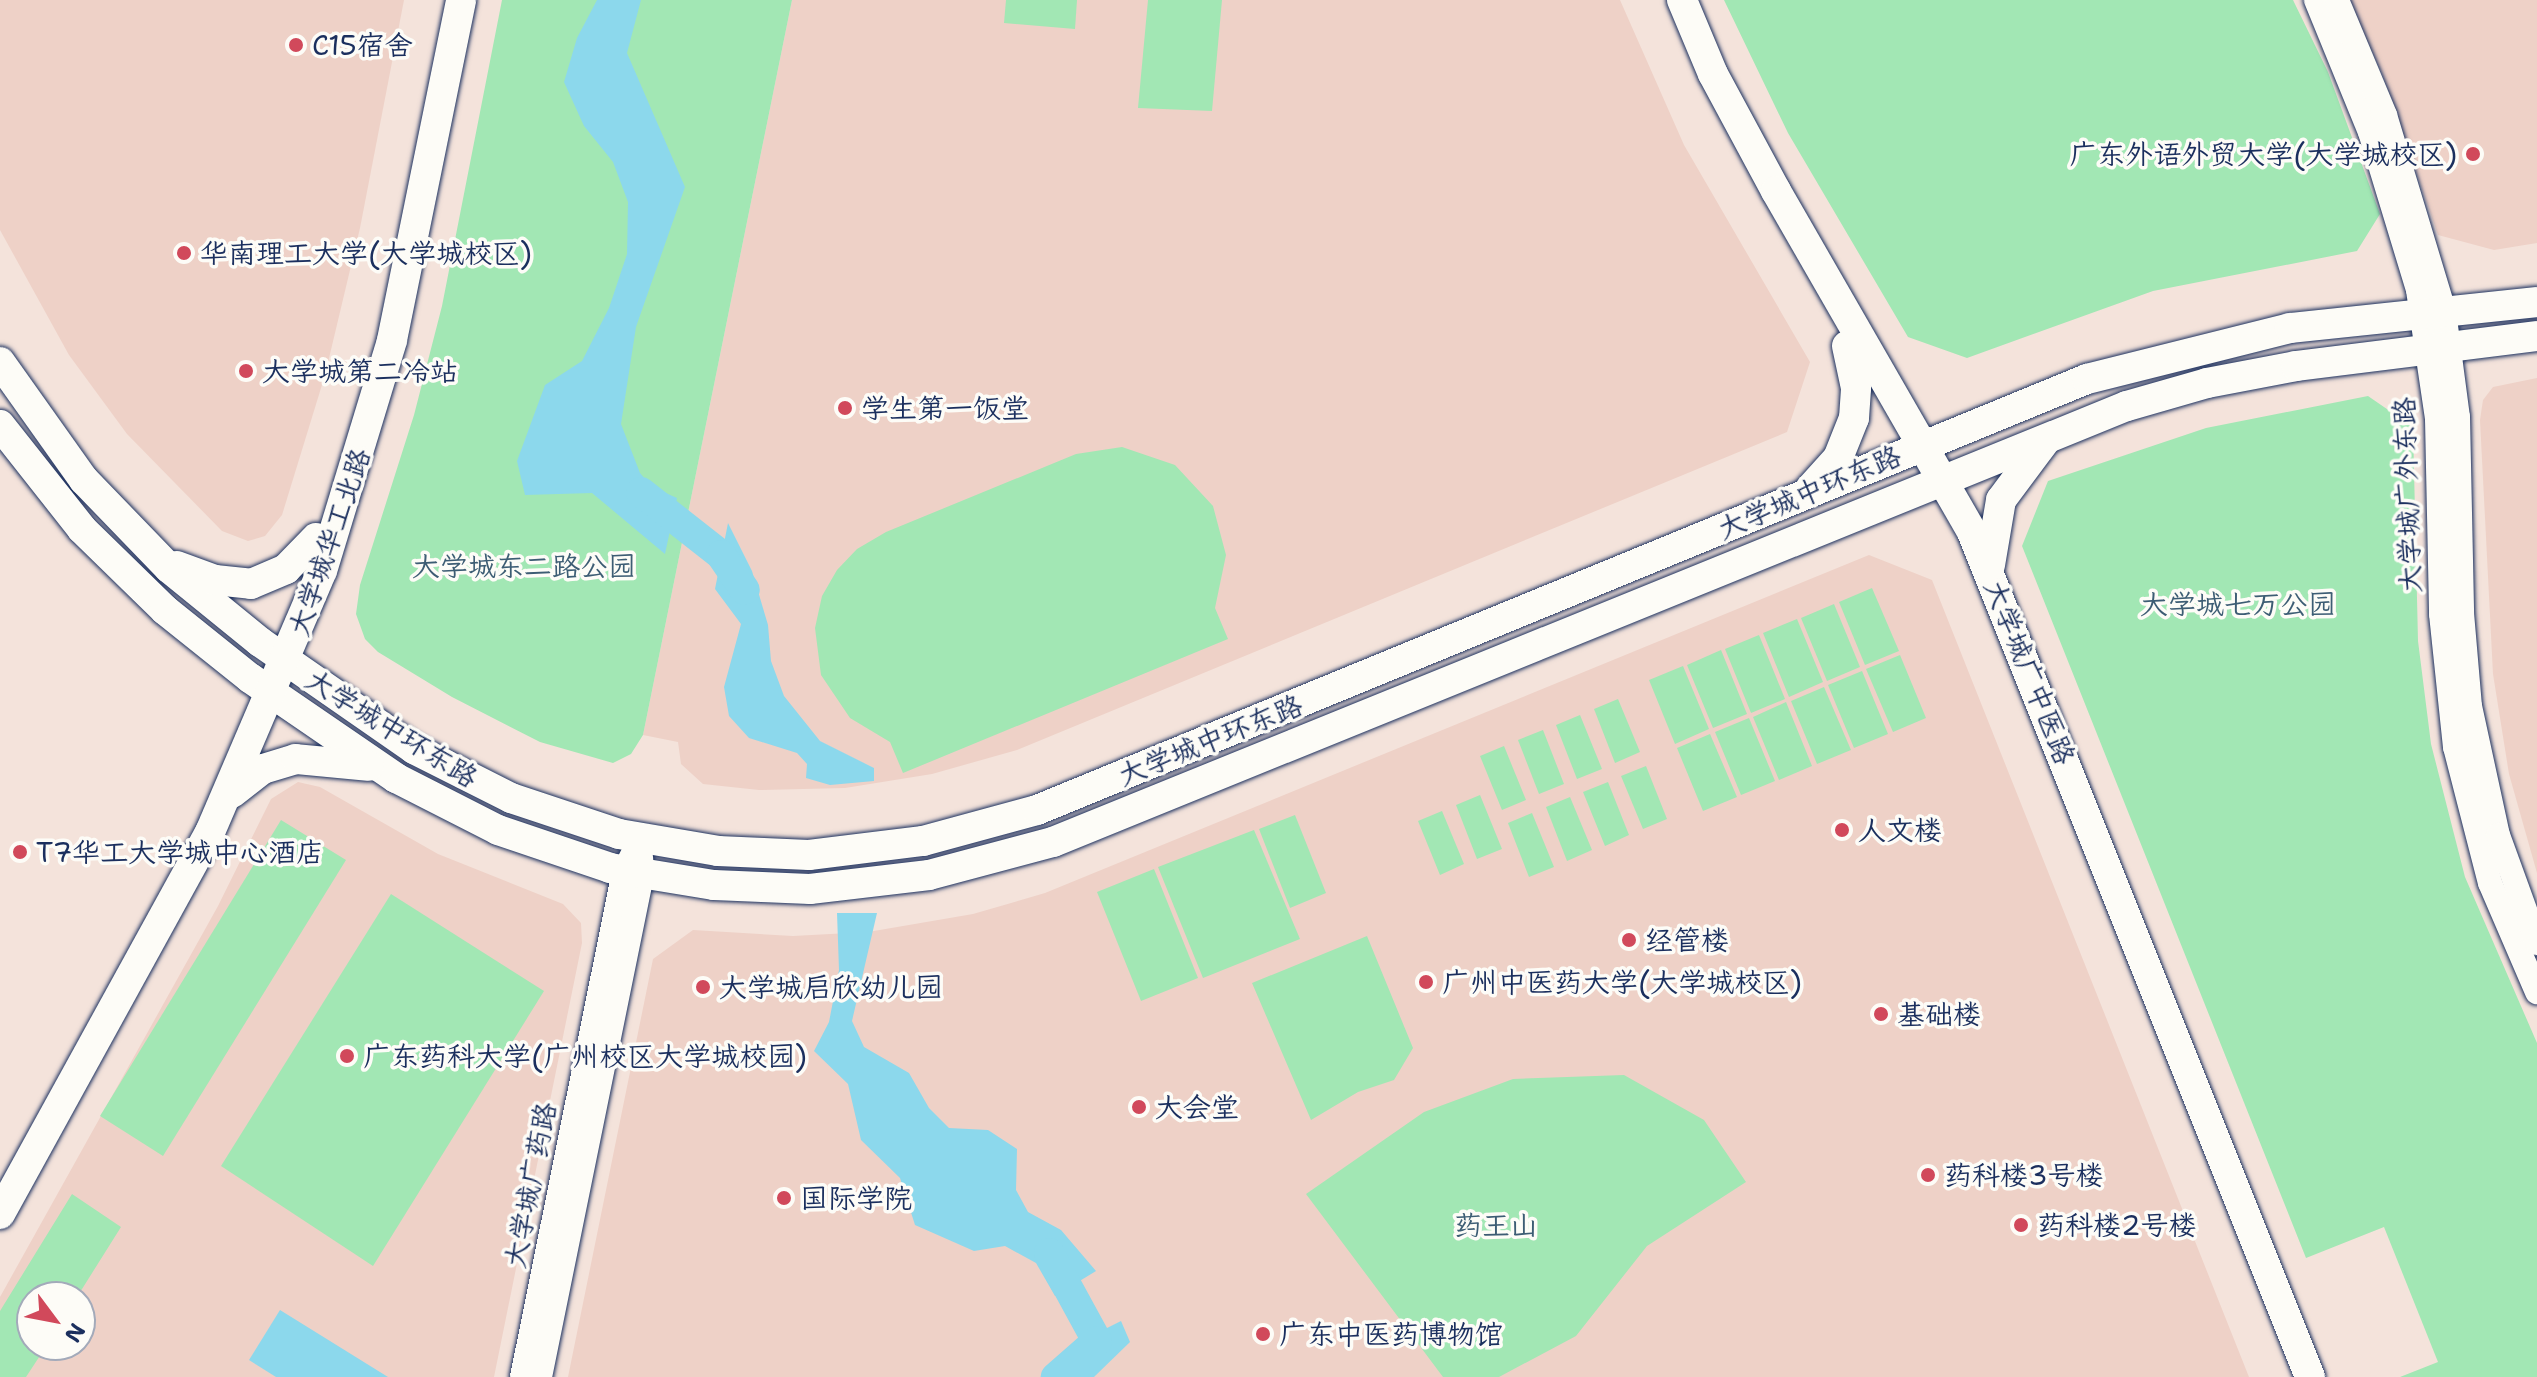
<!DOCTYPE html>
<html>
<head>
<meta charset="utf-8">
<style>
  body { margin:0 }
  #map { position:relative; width:2537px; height:1377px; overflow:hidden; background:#f4e3db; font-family:"Shantell Sans","LXGW WenKai TC",sans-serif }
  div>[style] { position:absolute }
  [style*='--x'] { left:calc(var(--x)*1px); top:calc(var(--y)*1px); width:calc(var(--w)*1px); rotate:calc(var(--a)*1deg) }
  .built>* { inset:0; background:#eed1c7 }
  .green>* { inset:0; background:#a2e7b4 }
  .water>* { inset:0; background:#8cd8ec }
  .river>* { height:30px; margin:-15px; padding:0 15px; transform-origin:15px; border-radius:15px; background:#8cd8ec }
  .roads { filter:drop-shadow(0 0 2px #1b2f5e) drop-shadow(0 0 2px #1b2f5e) }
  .minor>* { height:24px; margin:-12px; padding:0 12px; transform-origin:12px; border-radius:12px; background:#fdfcf7 }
  .major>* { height:30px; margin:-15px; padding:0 15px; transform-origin:15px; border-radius:15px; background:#fdfcf7 }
  .dots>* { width:22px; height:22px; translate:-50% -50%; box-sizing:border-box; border:4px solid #fdfcf7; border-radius:50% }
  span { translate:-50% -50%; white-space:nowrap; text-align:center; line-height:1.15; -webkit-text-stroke:7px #fdfcf7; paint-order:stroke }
  .poi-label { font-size:28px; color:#1b2f5e }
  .left { translate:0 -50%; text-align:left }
  .right { translate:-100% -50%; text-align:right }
  .street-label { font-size:28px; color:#1b2f5e }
  .park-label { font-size:28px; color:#3d5d74 }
  .north { position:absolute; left:16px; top:1281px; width:80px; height:80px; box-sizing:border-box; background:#fdfcf7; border:2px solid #a3aaba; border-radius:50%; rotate:122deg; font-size:22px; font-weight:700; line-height:32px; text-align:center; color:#1b2f5e }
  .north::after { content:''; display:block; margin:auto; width:28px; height:36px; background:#d1495b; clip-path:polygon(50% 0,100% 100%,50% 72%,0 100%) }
</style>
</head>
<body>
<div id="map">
  <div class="built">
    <i style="clip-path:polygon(0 0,404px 0,360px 228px,325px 375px,282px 515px,265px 536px,248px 541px,222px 531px,127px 434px,69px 355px,0 230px)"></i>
    <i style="clip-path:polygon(792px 0,1620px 0,1684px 145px,1810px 362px,1787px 432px,1017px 750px,932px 774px,845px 788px,759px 790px,703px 784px,681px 764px,678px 742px,643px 735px)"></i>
    <i style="clip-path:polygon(2348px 0,2537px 0,2537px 243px,2494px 250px,2438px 235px,2382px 73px)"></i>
    <i style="clip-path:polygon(2537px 378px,2537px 873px,2509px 774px,2493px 674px,2480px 420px,2483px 400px,2493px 387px)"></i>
    <i style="clip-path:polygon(1869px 555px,1932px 580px,2249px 1377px,568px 1377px,653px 959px,693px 930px,793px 936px,868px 932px,973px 914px,1045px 893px)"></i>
    <i style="clip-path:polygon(evenodd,298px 782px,320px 787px,438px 854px,563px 904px,581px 923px,582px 943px,494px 1377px,0 1377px,0 1297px,218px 906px,271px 799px,298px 782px,32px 1297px,80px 1297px,80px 1345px,32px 1345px,32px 1297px)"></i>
  </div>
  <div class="green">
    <i style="clip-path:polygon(502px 0,792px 0,643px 735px,631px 754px,613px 763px,540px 742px,452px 697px,378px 652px,365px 639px,356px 614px,360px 585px,414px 415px,442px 306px)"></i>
    <i style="clip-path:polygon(1006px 0,1077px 0,1075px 29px,1004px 23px)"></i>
    <i style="clip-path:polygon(1148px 0,1222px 0,1212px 111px,1138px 108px)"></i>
    <i style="clip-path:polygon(1724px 0,2293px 0,2328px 72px,2380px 214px,2357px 251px,2153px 291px,1967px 358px,1908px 337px,1788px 133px)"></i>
    <i style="clip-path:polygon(2368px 396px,2413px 427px,2418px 641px,2431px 744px,2465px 877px,2537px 1043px,2537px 1377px,2400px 1377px,2438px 1362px,2384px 1227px,2306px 1258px,2022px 546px,2048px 481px,2206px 428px)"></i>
    <i style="clip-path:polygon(1122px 447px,1175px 465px,1213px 506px,1226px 555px,1215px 608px,1228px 639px,903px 773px,890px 742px,850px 718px,821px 675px,815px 628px,822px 596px,837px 570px,857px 549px,886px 532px,1076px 454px)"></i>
    <i style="clip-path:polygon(1872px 588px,1899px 651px,1865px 665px,1839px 602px)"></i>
    <i style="clip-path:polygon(1834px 604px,1860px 667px,1827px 681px,1801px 618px)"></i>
    <i style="clip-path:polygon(1797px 619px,1823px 682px,1789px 697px,1763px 633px)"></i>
    <i style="clip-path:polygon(1759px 635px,1785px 699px,1751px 713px,1725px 649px)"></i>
    <i style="clip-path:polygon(1721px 650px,1747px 714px,1713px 728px,1687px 665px)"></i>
    <i style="clip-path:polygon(1900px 655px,1926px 718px,1893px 732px,1866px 669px)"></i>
    <i style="clip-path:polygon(1683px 666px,1709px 729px,1675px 744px,1649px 680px)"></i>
    <i style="clip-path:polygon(1862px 671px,1888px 734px,1854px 748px,1828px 685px)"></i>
    <i style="clip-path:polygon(1824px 687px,1851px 750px,1817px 764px,1791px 701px)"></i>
    <i style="clip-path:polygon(1618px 699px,1640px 752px,1615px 763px,1594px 709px)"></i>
    <i style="clip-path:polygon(1786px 702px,1812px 766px,1779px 780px,1753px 717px)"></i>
    <i style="clip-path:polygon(1580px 715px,1602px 769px,1577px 779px,1556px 725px)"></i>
    <i style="clip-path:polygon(1749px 718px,1775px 781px,1741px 795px,1715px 732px)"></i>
    <i style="clip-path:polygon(1543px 730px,1564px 784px,1539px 794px,1518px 740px)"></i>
    <i style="clip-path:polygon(1710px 734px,1737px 797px,1703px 811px,1677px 748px)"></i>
    <i style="clip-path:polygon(1504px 746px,1526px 800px,1502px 810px,1480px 756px)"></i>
    <i style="clip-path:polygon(1646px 766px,1667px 819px,1643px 829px,1621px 776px)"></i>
    <i style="clip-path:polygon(1608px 782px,1629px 835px,1605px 846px,1583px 792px)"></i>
    <i style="clip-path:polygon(1480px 795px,1502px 849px,1477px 859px,1456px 805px)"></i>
    <i style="clip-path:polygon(1570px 797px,1592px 850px,1567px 861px,1546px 807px)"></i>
    <i style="clip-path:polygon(1442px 811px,1464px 864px,1440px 875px,1418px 821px)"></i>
    <i style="clip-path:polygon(1532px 813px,1554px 867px,1529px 877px,1508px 823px)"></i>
    <i style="clip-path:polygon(1295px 815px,1326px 893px,1290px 908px,1259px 829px)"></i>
    <i style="clip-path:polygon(281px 820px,346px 860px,163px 1156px,100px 1116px)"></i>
    <i style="clip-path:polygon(1254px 830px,1300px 939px,1203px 978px,1158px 867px)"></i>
    <i style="clip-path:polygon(1154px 869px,1198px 978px,1141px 1001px,1097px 892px)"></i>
    <i style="clip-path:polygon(391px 894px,544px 991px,373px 1266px,221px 1166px)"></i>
    <i style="clip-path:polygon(1367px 936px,1413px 1048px,1394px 1080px,1358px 1092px,1311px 1120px,1252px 983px)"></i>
    <i style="clip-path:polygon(1624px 1075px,1704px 1120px,1746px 1182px,1647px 1246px,1576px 1336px,1499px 1377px,1443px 1377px,1306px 1194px,1424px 1112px,1513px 1079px)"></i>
    <i style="clip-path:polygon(72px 1194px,121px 1227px,77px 1297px,32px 1297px,32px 1345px,47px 1345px,26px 1377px,0 1377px,0 1311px)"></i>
  </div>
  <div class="water">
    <i style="clip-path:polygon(597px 0,641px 0,627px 53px,685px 187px,636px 327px,621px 424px,640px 473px,652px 487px,677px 498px,665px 554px,592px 493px,525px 495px,517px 461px,545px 385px,582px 361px,609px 308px,627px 254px,628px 202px,613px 162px,584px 126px,564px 82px,577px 38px)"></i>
    <i style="clip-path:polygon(728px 523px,752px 571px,768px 625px,771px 661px,784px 696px,820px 741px,874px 768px,874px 781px,830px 785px,806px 778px,807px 764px,797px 753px,749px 738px,729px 716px,724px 687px,741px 624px,715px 589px)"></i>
    <i style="clip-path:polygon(837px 913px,877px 913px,852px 1021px,864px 1047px,909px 1073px,929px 1108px,949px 1128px,988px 1130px,1017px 1149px,1016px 1190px,1028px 1212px,1061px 1230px,1096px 1271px,1055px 1296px,1036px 1263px,1005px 1246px,974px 1251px,915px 1225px,900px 1178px,861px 1140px,848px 1084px,814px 1051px,829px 1022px,839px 970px)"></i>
    <i style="clip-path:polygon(280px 1310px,388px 1377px,276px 1377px,249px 1360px)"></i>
    <i style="clip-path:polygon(1121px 1321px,1130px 1342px,1094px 1377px,1048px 1377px,1077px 1343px)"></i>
  </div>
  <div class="river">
    <i style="--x:641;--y:492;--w:102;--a:38.2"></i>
    <i style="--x:721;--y:555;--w:42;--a:55.6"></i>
    <i style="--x:1049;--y:1253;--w:100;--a:61.4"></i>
    <i style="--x:1097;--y:1341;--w:55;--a:138.7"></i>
  </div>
  <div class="roads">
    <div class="minor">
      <i style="--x:2316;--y:0;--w:143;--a:67.8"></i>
      <i style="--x:2370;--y:132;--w:165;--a:73.1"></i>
      <i style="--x:2418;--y:290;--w:130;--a:81.6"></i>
      <i style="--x:2437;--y:419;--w:195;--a:88.8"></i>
      <i style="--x:2441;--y:614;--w:134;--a:84"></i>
      <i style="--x:2455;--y:747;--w:140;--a:75.6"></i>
      <i style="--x:2490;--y:883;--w:119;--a:66.7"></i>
      <i style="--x:2337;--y:0;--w:125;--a:67.3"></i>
      <i style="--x:2385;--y:115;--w:205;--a:73.2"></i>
      <i style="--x:2444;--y:311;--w:107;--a:82.5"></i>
      <i style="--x:2458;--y:417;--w:196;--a:88.8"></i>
      <i style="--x:2462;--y:613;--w:93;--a:85.1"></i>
      <i style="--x:2470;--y:706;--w:132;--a:77.8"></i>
      <i style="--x:2498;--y:835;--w:115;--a:70.1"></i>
      <i style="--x:522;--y:1377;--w:516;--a:-78.6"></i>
      <i style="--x:624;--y:871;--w:36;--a:-63"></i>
      <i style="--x:540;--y:1377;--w:512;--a:-78.51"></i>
      <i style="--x:642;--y:875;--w:17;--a:-93"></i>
    </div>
    <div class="major">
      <i style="--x:1682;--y:0;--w:80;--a:67.3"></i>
      <i style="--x:1713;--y:74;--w:133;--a:61.7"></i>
      <i style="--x:1776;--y:191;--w:393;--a:60.1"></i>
      <i style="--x:1972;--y:532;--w:910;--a:68.2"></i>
      <i style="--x:0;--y:362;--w:145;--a:54.6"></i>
      <i style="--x:84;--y:480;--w:122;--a:46"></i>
      <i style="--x:169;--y:568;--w:117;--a:39.1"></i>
      <i style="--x:260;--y:642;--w:188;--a:34.8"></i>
      <i style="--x:414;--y:749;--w:109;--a:26.8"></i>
      <i style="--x:511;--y:798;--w:114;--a:18.4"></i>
      <i style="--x:619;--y:834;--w:100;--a:9.7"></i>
      <i style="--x:718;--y:851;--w:91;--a:2.5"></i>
      <i style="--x:809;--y:855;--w:115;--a:-7"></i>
      <i style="--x:923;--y:841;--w:118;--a:-15.2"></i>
      <i style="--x:1037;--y:810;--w:1135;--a:-22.32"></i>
      <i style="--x:2087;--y:379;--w:209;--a:-14.1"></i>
      <i style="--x:2290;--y:328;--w:248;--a:-6"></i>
      <i style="--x:0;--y:425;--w:132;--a:51.7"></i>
      <i style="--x:82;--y:529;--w:116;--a:44.3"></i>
      <i style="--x:165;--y:610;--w:109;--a:38.7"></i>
      <i style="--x:250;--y:678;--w:177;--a:34.4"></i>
      <i style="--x:396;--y:778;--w:114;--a:27"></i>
      <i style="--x:498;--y:830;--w:118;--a:18.7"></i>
      <i style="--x:610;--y:868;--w:105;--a:9.3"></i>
      <i style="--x:714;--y:885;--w:96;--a:2.4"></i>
      <i style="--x:810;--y:889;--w:120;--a:-6.7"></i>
      <i style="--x:929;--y:875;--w:128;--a:-14.9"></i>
      <i style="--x:1053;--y:842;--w:1159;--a:-22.1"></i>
      <i style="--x:2127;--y:406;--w:83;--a:-16"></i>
      <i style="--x:2207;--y:383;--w:91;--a:-10.8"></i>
      <i style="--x:2296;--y:366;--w:243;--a:-7.1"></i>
      <i style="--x:1810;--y:489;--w:42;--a:-47.9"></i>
      <i style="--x:1838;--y:458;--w:43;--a:-68.2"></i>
      <i style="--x:1854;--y:418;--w:30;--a:-86"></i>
      <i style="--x:1856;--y:388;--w:43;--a:-102.1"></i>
      <i style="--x:1990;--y:565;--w:66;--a:-80.4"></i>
      <i style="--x:2001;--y:500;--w:74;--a:-53.3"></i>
      <i style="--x:177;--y:566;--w:40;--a:20.2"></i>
      <i style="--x:215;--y:580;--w:36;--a:6"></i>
      <i style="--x:251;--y:584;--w:38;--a:-23"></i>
      <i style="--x:286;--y:569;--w:43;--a:-45.9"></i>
      <i style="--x:232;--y:793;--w:39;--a:-38"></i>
      <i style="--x:263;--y:769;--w:34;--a:-17"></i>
      <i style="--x:296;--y:759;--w:73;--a:5.5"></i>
      <i style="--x:0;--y:1214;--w:436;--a:-61.2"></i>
      <i style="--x:210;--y:832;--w:284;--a:-66.8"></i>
      <i style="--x:322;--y:571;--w:241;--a:-73.1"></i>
      <i style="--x:392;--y:340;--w:347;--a:-78.5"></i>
    </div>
  </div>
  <div class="dots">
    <i style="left:296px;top:45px;background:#d1495b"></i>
    <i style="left:2473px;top:154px;background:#d1495b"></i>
    <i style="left:184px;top:253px;background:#d1495b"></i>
    <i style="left:246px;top:371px;background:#d1495b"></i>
    <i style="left:845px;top:408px;background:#d1495b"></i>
    <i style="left:1842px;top:830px;background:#d1495b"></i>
    <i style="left:20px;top:852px;background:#d1495b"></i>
    <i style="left:1629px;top:940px;background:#d1495b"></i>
    <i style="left:1426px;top:982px;background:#d1495b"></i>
    <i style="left:703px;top:987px;background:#d1495b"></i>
    <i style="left:1881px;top:1014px;background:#d1495b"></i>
    <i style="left:347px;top:1056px;background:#d1495b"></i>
    <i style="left:1139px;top:1107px;background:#d1495b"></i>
    <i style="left:1928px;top:1175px;background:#d1495b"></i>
    <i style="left:784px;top:1198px;background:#d1495b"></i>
    <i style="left:2021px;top:1225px;background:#d1495b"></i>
    <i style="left:1263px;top:1334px;background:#d1495b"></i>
  </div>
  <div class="poi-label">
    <span class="left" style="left:312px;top:45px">C15宿舍</span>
    <span class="right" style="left:2457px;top:154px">广东外语外贸大学(大学城校区)</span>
    <span class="left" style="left:200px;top:253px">华南理工大学(大学城校区)</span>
    <span class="left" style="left:262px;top:371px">大学城第二冷站</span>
    <span class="left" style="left:861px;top:408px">学生第一饭堂</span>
    <span class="left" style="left:1858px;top:830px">人文楼</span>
    <span class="left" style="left:36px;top:852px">T7华工大学城中心酒店</span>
    <span class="left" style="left:1645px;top:940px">经管楼</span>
    <span class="left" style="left:1442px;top:982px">广州中医药大学(大学城校区)</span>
    <span class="left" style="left:719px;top:987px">大学城启欣幼儿园</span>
    <span class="left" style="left:1897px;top:1014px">基础楼</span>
    <span class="left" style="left:363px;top:1056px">广东药科大学(广州校区大学城校园)</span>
    <span class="left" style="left:1155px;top:1107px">大会堂</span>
    <span class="left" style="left:1944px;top:1175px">药科楼3号楼</span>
    <span class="left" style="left:800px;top:1198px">国际学院</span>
    <span class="left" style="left:2037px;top:1225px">药科楼2号楼</span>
    <span class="left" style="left:1279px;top:1334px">广东中医药博物馆</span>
  </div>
  <div class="street-label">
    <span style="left:1809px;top:492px;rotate:-23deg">大学城中环东路</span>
    <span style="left:2407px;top:495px;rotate:-92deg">大学城广外东路</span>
    <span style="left:329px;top:542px;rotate:-71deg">大学城华工北路</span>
    <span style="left:2030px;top:672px;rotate:68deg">大学城广中医路</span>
    <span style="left:392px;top:728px;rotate:32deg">大学城中环东路</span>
    <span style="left:1210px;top:740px;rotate:-22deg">大学城中环东路</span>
    <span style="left:530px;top:1185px;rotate:-79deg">大学城广药路</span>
  </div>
  <div class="park-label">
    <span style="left:524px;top:566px">大学城东二路公园</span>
    <span style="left:2238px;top:604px">大学城七万公园</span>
    <span style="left:1496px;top:1225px">药王山</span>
  </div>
  <div class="north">N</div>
</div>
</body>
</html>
